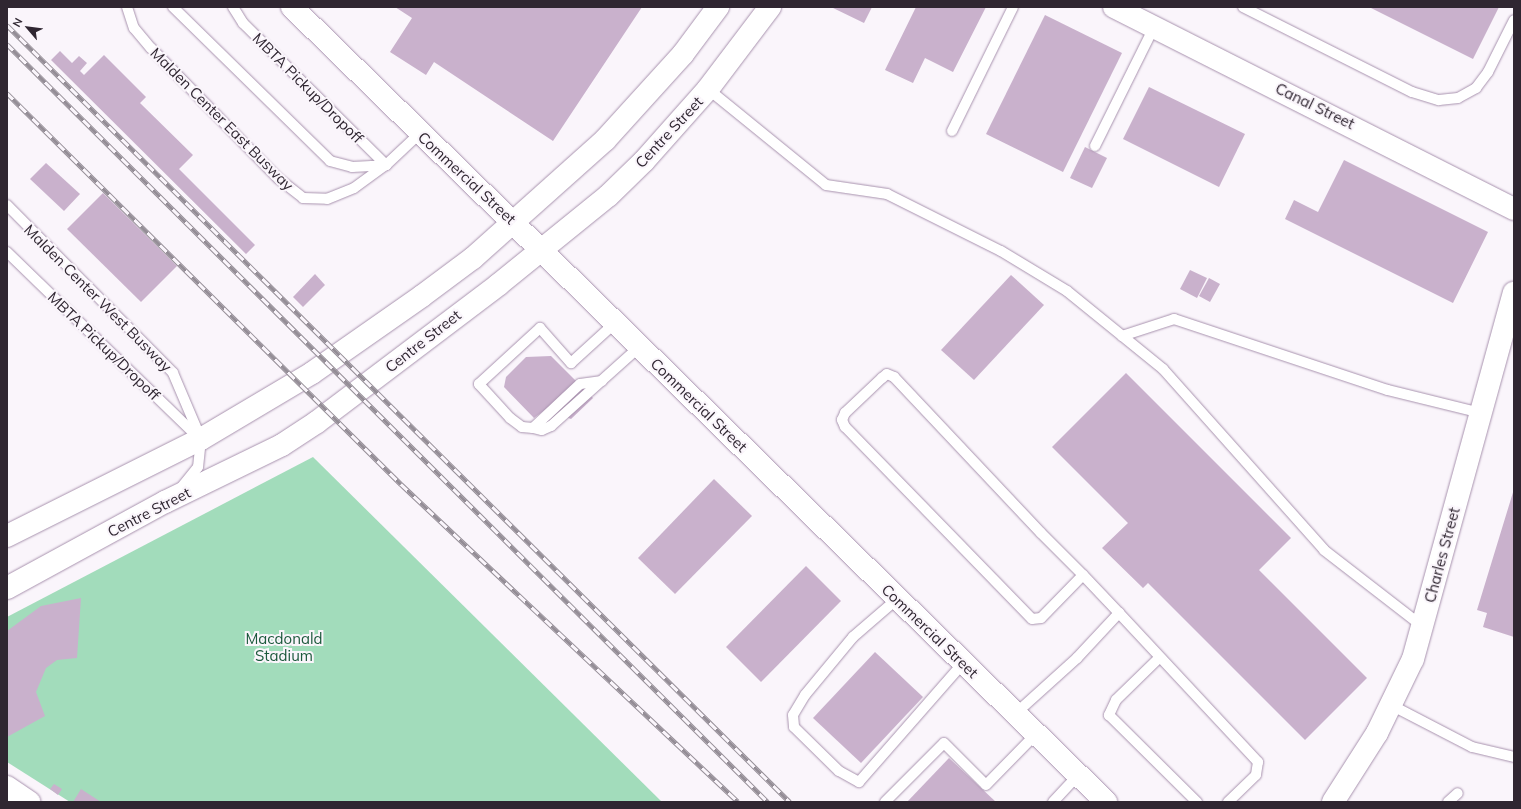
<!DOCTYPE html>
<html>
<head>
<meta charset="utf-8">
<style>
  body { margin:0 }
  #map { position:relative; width:1521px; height:809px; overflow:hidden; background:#faf5fb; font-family:Mulish,sans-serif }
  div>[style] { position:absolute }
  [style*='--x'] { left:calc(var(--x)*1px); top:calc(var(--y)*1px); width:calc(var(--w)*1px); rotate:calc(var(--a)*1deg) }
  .green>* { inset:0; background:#a2dcbb }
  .building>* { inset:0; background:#c9b1cc }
  .roads { filter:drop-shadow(0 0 1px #a892ae) drop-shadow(0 0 1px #a892ae) }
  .lane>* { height:10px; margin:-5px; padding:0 5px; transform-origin:5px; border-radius:5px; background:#fff }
  .secondary>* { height:22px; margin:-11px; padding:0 11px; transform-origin:11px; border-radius:11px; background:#fff }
  .primary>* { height:22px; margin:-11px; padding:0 11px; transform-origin:11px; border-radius:11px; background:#fff }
  .rail>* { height:4.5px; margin-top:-2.25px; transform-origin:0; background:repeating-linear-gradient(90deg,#faf5fb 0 9px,#948d96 0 18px); box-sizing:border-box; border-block:1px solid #948d96 }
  span { translate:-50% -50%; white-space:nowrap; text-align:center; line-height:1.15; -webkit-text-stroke:4px #faf5fb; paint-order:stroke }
  .street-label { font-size:15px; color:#2f2631 }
  .park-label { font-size:15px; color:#1c593c }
  .frame { position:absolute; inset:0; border:8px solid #2f2631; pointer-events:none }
  .north { position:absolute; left:8px; top:8px; width:40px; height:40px; -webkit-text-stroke:3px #faf5fb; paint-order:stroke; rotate:298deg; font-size:11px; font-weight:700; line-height:16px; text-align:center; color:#2f2631 }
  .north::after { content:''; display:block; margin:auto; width:14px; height:18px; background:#2f2631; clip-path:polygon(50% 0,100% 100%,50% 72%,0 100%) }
</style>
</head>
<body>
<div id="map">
  <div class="green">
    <i style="clip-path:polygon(313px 457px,662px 802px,70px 802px,7px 762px,7px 617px)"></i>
  </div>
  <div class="building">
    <i style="clip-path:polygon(395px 7px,642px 7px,553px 141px,434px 62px,426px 75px,390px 52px,412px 18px)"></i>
    <i style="clip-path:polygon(831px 7px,872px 7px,864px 23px)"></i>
    <i style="clip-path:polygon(916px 7px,986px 7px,953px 72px,925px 58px,913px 83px,885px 70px)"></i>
    <i style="clip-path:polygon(1369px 7px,1499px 7px,1473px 59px)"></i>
    <i style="clip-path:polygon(1045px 15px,1122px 53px,1063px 172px,986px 134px)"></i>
    <i style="clip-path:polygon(60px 51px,72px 63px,79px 56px,87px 63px,80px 71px,84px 75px,104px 55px,146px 97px,140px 103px,193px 155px,179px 169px,255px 245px,246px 254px,51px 60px)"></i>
    <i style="clip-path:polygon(1149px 87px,1245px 134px,1219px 187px,1123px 139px)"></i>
    <i style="clip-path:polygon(1085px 147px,1107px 158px,1092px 188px,1070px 178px)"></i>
    <i style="clip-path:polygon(1344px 160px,1488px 232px,1453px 303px,1285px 219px,1294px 200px,1318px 212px)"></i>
    <i style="clip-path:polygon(46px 163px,80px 194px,64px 211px,30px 179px)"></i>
    <i style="clip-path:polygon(103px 193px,177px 266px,141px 302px,67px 229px)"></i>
    <i style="clip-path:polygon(1190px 270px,1207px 278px,1197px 298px,1180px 289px)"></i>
    <i style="clip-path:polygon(315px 274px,325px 285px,303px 307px,293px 297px)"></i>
    <i style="clip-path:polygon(1011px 275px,1044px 305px,974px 380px,941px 350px)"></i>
    <i style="clip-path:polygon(1209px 278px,1220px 284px,1210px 302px,1199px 296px)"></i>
    <i style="clip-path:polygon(551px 356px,593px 398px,571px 419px,546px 409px,534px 418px,504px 387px,506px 377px,526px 357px)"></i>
    <i style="clip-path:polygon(1126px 373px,1291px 538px,1259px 570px,1367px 678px,1305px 740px,1148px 583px,1143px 588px,1102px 548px,1128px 523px,1052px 447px)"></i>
    <i style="clip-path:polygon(714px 479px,752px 516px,675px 594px,638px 558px)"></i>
    <i style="clip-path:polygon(1514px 489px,1514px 637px,1483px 627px,1487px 613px,1477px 610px)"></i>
    <i style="clip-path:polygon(806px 566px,841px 601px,761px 682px,726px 647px)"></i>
    <i style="clip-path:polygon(81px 598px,77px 658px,57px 660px,46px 668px,36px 692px,45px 716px,7px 737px,7px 631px,41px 606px)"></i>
    <i style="clip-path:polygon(875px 652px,923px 697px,861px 763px,813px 718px)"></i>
    <i style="clip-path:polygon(949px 758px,996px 802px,907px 802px)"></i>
    <i style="clip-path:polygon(54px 784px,62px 789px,58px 795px,50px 789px)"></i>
    <i style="clip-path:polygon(81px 789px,101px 802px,73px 802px)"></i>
  </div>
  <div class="roads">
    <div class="lane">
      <i style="--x:127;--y:7;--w:22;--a:72"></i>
      <i style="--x:134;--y:28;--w:26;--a:50"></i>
      <i style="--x:151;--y:48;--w:183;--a:45.7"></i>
      <i style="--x:279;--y:179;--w:31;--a:38"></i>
      <i style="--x:303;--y:198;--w:24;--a:2"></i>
      <i style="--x:327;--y:199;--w:29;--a:-22"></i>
      <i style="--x:354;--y:188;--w:39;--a:-36"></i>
      <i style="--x:386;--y:165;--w:47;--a:-43.3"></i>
      <i style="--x:173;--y:7;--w:220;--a:44.4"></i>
      <i style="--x:330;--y:161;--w:23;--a:15"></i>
      <i style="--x:352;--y:167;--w:34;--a:-3"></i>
      <i style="--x:233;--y:7;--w:19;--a:58"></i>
      <i style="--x:243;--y:23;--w:202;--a:44.8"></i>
      <i style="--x:1243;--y:7;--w:189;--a:26.7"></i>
      <i style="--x:1412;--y:92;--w:28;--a:17"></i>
      <i style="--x:1439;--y:100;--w:19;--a:-6"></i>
      <i style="--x:1458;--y:98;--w:21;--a:-29"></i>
      <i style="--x:1476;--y:88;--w:20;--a:-53"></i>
      <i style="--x:1488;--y:72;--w:58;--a:-63.4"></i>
      <i style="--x:708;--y:89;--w:152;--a:39.1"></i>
      <i style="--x:826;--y:185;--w:62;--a:8.4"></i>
      <i style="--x:887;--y:194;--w:127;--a:26.6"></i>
      <i style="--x:1001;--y:251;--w:77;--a:31.2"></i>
      <i style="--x:1067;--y:291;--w:124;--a:39.1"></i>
      <i style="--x:1163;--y:369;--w:242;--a:48.3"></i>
      <i style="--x:1324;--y:550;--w:124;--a:37.8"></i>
      <i style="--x:952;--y:131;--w:138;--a:-63.8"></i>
      <i style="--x:1095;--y:146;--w:133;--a:-63.6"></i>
      <i style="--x:7;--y:205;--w:236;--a:45.3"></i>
      <i style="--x:173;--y:373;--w:72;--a:67"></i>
      <i style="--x:201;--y:439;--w:28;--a:96"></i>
      <i style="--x:198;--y:467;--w:27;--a:129"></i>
      <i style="--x:7;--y:252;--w:266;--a:44.1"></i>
      <i style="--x:1122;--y:336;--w:55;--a:-18.1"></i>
      <i style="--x:1174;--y:319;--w:225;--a:18.4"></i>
      <i style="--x:1388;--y:390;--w:96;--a:13.9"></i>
      <i style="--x:602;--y:381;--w:22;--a:172"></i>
      <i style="--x:580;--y:384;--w:64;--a:136.9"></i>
      <i style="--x:533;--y:428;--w:11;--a:-175"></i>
      <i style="--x:522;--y:427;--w:15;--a:-143"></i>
      <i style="--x:510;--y:418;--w:46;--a:-132.4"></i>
      <i style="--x:479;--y:384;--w:83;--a:-42.6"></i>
      <i style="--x:540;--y:328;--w:47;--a:48.5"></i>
      <i style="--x:571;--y:363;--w:59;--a:-42.3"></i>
      <i style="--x:533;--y:428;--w:9;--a:13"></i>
      <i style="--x:542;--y:430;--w:10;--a:-24"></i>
      <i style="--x:551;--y:426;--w:118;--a:-41.9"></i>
      <i style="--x:1083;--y:575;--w:60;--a:134.3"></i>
      <i style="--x:1041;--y:618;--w:9;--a:174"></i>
      <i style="--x:1032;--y:619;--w:268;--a:-134.2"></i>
      <i style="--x:845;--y:427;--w:8;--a:-113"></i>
      <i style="--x:842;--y:420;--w:8;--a:-67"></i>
      <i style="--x:845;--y:413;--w:51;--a:-43.4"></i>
      <i style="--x:882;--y:378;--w:6;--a:-39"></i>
      <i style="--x:887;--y:374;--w:8;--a:23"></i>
      <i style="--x:894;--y:377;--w:214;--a:46.7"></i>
      <i style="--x:1041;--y:533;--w:59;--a:45"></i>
      <i style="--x:1083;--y:575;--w:52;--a:46.5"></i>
      <i style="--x:897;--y:599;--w:58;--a:139.2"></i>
      <i style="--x:853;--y:637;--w:75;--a:129.6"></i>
      <i style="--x:805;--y:695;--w:23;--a:121"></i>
      <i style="--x:793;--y:715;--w:12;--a:85"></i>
      <i style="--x:794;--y:727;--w:63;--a:44.4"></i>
      <i style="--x:839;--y:771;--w:23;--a:29"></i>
      <i style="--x:859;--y:782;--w:158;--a:-48.8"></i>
      <i style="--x:1159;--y:658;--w:60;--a:135.7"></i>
      <i style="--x:1116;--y:700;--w:17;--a:115"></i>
      <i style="--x:1109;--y:715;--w:124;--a:44.7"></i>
      <i style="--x:1391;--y:705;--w:91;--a:27.4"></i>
      <i style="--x:1472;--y:747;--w:43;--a:13.4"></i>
      <i style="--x:1015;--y:714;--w:84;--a:-42.1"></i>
      <i style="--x:1077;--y:658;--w:62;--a:-47"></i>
      <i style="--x:1119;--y:613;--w:204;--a:47"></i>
      <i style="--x:1258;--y:762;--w:13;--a:99"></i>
      <i style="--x:1256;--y:775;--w:39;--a:136"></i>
      <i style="--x:885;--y:802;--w:83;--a:-45"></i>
      <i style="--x:944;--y:743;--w:59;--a:45"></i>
      <i style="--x:986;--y:785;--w:71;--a:-45.6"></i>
      <i style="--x:1053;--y:802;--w:37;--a:-47"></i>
      <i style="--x:1448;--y:802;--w:13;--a:-42"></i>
    </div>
    <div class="secondary">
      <i style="--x:292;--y:7;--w:1138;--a:44.32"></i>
      <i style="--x:1114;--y:7;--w:448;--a:26.8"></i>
      <i style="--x:7;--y:787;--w:27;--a:34"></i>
      <i style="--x:1333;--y:802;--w:82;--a:-57.5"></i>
      <i style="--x:1377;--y:733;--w:82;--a:-64.1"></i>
      <i style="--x:1413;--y:659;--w:380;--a:-74.6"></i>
    </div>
    <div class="primary">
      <i style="--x:7;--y:536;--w:217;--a:-26.6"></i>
      <i style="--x:201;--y:439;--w:129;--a:-30.7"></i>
      <i style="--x:312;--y:373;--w:134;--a:-35"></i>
      <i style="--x:422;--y:296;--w:64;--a:-36.7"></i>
      <i style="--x:473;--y:258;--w:177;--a:-41.8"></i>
      <i style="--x:605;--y:140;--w:116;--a:-47.8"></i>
      <i style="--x:683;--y:54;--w:59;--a:-53.3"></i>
      <i style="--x:7;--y:588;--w:180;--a:-28.6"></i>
      <i style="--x:165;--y:502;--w:130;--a:-26"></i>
      <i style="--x:282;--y:445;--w:42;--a:-33.3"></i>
      <i style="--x:317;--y:422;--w:227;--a:-37.1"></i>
      <i style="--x:498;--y:285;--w:141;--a:-39"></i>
      <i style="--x:608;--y:196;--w:50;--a:-44.2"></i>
      <i style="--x:644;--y:161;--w:96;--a:-48.4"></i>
      <i style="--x:708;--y:89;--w:103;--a:-52.9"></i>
    </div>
  </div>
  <div class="rail">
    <i style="--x:7;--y:25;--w:1103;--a:44.78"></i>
    <i style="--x:7;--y:44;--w:1074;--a:44.89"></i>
    <i style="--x:7;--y:93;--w:555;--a:44.78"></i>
    <i style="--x:401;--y:484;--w:463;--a:43.3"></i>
  </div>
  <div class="street-label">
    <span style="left:308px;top:88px;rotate:45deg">MBTA Pickup/Dropoff</span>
    <span style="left:1315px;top:106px;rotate:26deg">Canal Street</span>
    <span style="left:222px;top:119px;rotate:45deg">Malden Center East Busway</span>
    <span style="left:669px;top:132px;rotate:-47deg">Centre Street</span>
    <span style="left:467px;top:178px;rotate:43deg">Commercial Street</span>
    <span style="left:98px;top:298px;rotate:45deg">Malden Center West Busway</span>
    <span style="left:423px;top:341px;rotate:-38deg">Centre Street</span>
    <span style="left:104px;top:346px;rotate:44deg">MBTA Pickup/Dropoff</span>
    <span style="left:699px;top:405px;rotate:44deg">Commercial Street</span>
    <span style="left:149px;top:512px;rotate:-27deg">Centre Street</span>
    <span style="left:1442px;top:555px;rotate:-75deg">Charles Street</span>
    <span style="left:930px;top:631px;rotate:44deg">Commercial Street</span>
  </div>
  <div class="park-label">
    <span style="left:284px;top:647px">Macdonald<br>Stadium</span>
  </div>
  <div class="frame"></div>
  <div class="north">N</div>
</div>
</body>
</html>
